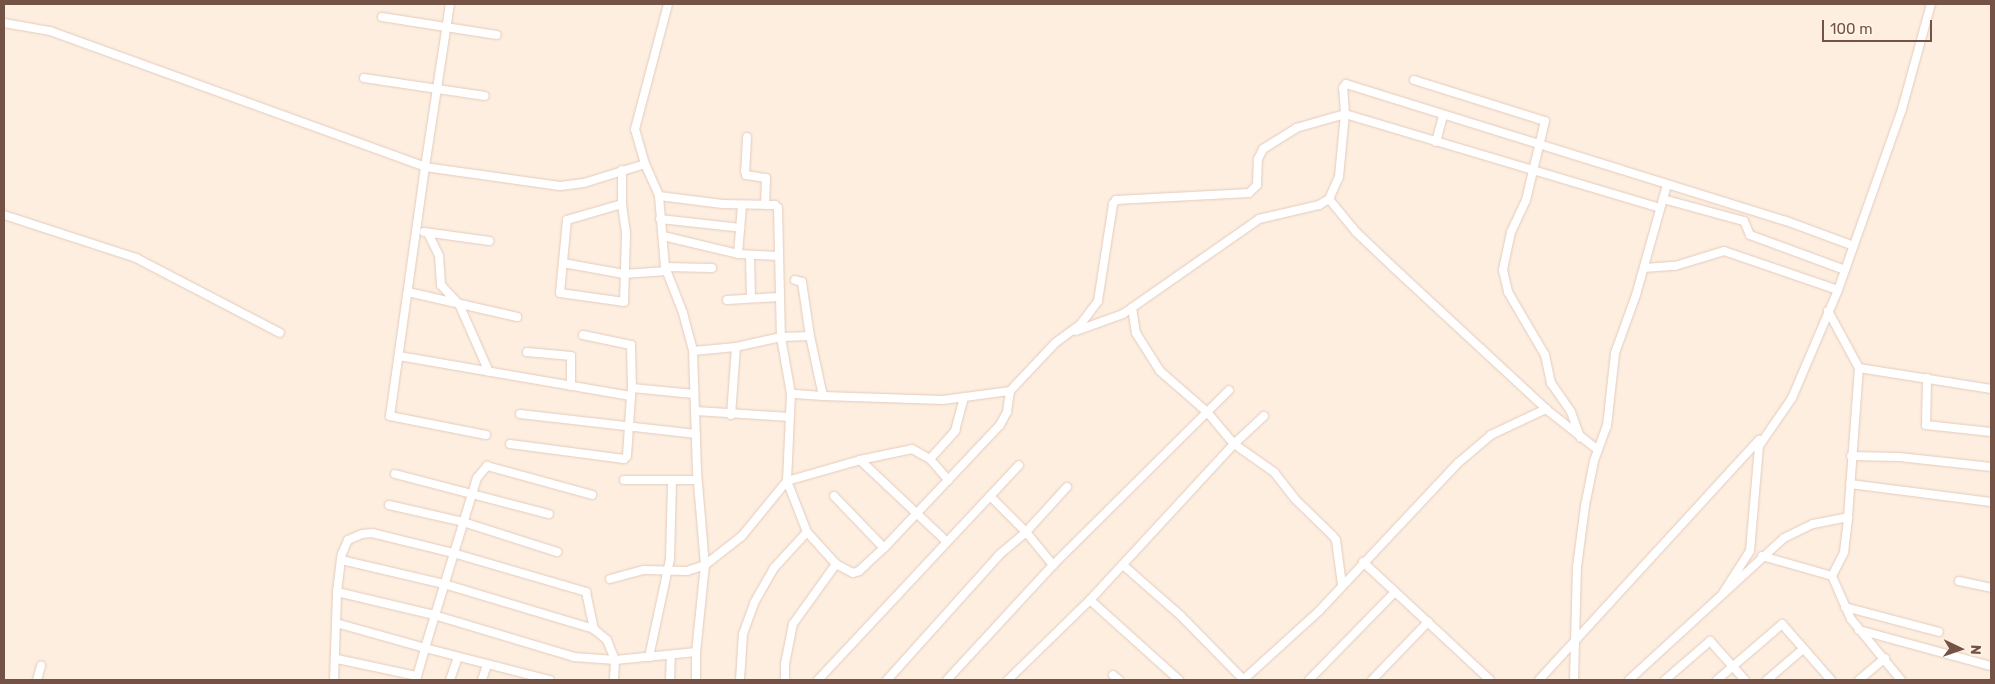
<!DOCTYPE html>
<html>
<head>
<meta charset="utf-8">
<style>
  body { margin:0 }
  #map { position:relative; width:1995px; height:684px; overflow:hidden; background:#fdeedf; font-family:Rubik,sans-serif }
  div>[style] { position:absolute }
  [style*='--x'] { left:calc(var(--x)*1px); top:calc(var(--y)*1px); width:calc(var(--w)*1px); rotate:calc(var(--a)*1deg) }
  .roads { filter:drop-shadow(0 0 1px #e3cbbe) drop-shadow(0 0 1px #e3cbbe) }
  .minor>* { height:8px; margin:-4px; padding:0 4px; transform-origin:4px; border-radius:4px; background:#fff }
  span { translate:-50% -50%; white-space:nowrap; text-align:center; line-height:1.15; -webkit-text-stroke:4px #fff3e6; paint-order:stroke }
  .frame { position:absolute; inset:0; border:5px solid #755246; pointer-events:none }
  .north { position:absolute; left:1935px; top:624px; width:50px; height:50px; -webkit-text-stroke:4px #fff3e6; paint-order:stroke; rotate:93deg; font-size:14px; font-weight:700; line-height:20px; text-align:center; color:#755246 }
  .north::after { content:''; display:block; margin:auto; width:18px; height:22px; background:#755246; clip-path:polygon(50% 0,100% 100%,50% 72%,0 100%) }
  .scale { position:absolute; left:1822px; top:20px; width:110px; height:22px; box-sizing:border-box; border:2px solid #755246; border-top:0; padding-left:6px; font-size:15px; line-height:18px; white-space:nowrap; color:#755246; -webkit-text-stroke:4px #fff3e6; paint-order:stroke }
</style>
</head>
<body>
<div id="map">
  <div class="roads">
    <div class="minor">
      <i style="--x:382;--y:17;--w:116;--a:8.9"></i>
      <i style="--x:4;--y:23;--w:47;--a:9.9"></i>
      <i style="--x:50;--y:31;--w:399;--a:19.9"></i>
      <i style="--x:425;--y:167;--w:165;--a:-81.3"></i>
      <i style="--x:364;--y:78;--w:122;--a:8.5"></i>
      <i style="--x:1414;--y:80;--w:137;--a:17.4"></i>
      <i style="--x:1545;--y:121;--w:81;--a:103.5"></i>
      <i style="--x:1526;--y:200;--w:35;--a:115"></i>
      <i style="--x:1511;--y:232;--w:39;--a:102"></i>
      <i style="--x:1503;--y:270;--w:23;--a:77"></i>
      <i style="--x:1508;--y:292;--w:73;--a:59.6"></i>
      <i style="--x:1545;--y:355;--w:29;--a:78"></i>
      <i style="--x:1551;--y:383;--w:35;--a:55"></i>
      <i style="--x:1571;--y:412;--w:27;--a:70"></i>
      <i style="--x:747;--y:137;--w:34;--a:93"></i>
      <i style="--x:745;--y:171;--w:4;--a:76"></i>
      <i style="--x:746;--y:175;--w:20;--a:9"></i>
      <i style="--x:766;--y:178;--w:27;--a:92"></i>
      <i style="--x:1436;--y:142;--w:28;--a:-75"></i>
      <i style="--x:645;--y:164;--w:36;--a:-106"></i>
      <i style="--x:635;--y:129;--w:129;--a:-75.2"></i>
      <i style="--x:659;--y:196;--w:64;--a:7.1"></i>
      <i style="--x:723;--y:204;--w:52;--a:1.1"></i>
      <i style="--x:775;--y:205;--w:4;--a:45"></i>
      <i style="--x:778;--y:208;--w:129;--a:88.7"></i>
      <i style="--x:781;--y:337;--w:29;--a:-2"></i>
      <i style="--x:810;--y:336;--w:61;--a:77.8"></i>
      <i style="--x:823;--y:396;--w:32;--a:-176"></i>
      <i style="--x:1329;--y:199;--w:43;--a:50.7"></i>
      <i style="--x:1356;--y:232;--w:54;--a:43.5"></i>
      <i style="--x:1395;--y:269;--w:206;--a:42.8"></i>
      <i style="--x:1546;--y:409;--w:66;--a:38.3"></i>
      <i style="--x:1663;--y:199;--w:84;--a:15.2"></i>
      <i style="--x:1744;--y:221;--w:15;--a:67"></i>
      <i style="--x:1750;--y:235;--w:101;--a:20.2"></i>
      <i style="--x:622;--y:204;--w:57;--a:163.8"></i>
      <i style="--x:567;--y:220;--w:73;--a:95.5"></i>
      <i style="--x:560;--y:293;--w:65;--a:8"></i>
      <i style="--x:624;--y:302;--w:69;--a:-88.3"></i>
      <i style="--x:626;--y:233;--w:29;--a:-98"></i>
      <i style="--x:622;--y:204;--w:34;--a:-90"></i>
      <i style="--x:4;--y:215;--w:139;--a:18"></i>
      <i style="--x:136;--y:258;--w:162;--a:27.5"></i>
      <i style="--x:660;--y:219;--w:81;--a:6.3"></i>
      <i style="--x:424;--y:232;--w:66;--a:7.9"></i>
      <i style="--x:428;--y:233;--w:25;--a:64"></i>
      <i style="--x:439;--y:256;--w:29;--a:86"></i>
      <i style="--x:441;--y:285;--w:26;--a:47"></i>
      <i style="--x:459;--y:304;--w:74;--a:66.2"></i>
      <i style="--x:663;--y:236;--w:77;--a:13.5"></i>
      <i style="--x:738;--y:254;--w:41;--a:2.8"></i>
      <i style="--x:738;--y:254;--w:49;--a:-85.3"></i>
      <i style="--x:750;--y:255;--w:43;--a:88.7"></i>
      <i style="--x:563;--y:263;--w:62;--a:10.2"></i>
      <i style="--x:624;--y:274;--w:43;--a:-4"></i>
      <i style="--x:665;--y:267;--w:47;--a:1.2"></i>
      <i style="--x:1644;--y:268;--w:31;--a:-4"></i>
      <i style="--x:1675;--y:266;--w:51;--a:-17"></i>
      <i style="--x:1724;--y:251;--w:120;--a:18.9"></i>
      <i style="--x:795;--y:280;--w:7;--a:16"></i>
      <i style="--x:802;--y:282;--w:55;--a:81.6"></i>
      <i style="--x:408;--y:292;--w:112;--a:12.9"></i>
      <i style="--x:727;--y:300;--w:52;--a:-3.3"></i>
      <i style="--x:1132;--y:308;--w:25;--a:81"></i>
      <i style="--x:1136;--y:333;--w:45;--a:57.7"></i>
      <i style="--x:1160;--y:371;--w:62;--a:41.1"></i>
      <i style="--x:1207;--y:412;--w:42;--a:49.8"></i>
      <i style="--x:1234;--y:444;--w:49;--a:35"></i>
      <i style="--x:1274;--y:472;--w:34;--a:52"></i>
      <i style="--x:1295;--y:499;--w:52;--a:44.2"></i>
      <i style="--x:1332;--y:535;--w:6;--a:51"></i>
      <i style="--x:1336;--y:540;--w:45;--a:82.4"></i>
      <i style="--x:1076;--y:331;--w:50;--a:-19.9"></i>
      <i style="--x:1123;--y:314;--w:166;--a:-34.9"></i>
      <i style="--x:1259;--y:219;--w:62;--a:-13.1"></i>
      <i style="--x:1319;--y:205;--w:12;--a:-31"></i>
      <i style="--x:1329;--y:199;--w:24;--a:-66"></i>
      <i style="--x:1339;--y:177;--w:63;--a:-84.6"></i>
      <i style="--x:1345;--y:114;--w:329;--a:16.6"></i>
      <i style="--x:583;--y:335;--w:49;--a:11.8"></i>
      <i style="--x:631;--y:345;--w:43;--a:88.7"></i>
      <i style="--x:527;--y:352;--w:44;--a:5.2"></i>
      <i style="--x:571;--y:356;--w:30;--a:90"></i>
      <i style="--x:399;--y:356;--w:235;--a:9.8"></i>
      <i style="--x:631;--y:396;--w:8;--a:-83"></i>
      <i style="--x:632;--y:388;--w:62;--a:5.5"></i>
      <i style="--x:1859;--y:368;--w:134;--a:9"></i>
      <i style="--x:1927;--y:378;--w:47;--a:91.2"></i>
      <i style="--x:1926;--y:425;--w:65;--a:6.1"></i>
      <i style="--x:823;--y:396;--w:120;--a:1.9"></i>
      <i style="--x:943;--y:400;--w:68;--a:-7.7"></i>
      <i style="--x:1010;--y:391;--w:66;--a:-46.8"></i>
      <i style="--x:1055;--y:343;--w:31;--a:-36"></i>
      <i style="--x:1080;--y:325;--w:30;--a:-53"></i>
      <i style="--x:1098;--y:301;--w:98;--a:-81.2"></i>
      <i style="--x:1113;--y:204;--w:5;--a:-53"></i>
      <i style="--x:1116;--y:200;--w:133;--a:-3"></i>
      <i style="--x:1249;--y:193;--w:11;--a:-45"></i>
      <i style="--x:1257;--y:185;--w:26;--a:-88"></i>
      <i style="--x:1258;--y:159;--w:11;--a:-63"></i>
      <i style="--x:1263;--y:149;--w:39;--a:-32"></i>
      <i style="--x:1296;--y:128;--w:51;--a:-15.9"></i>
      <i style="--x:1345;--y:114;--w:26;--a:-94"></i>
      <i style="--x:1343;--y:88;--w:5;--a:-53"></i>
      <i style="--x:1346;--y:84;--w:461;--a:17.3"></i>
      <i style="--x:1786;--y:221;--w:72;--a:20.2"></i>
      <i style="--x:696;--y:411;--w:94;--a:3.7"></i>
      <i style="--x:520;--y:414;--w:177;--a:6.5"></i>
      <i style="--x:731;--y:415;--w:68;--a:-85.8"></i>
      <i style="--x:486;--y:435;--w:98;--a:-168.8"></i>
      <i style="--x:390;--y:416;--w:251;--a:-82"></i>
      <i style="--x:425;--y:167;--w:136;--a:8"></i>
      <i style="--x:560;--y:186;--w:24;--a:-7"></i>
      <i style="--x:584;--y:183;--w:64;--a:-17.3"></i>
      <i style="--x:645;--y:164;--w:35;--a:66"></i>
      <i style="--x:659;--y:196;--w:71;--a:85.2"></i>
      <i style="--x:665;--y:267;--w:49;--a:68.6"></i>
      <i style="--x:683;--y:313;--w:39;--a:75"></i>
      <i style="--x:693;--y:351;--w:121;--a:88.1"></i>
      <i style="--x:697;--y:472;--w:93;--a:85.1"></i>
      <i style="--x:705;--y:565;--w:87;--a:95.9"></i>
      <i style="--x:696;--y:652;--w:81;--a:174.4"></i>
      <i style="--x:615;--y:660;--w:20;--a:93"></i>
      <i style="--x:510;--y:444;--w:115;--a:7.5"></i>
      <i style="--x:624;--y:459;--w:4;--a:-45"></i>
      <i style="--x:627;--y:456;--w:60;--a:-86.2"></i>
      <i style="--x:1851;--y:456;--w:48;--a:1.2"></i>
      <i style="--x:1899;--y:457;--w:93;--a:6.2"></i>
      <i style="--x:930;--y:459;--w:38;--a:-48"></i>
      <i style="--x:955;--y:431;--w:35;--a:-75"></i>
      <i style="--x:860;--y:460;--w:118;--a:43.3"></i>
      <i style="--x:395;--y:474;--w:159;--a:14.6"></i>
      <i style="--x:624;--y:480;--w:73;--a:0"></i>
      <i style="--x:1850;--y:484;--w:142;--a:7.3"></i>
      <i style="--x:834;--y:496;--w:72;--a:46.1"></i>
      <i style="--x:990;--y:496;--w:51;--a:45"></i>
      <i style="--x:1026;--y:532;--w:61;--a:-47.7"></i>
      <i style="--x:389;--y:505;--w:76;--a:12.9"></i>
      <i style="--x:463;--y:522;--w:99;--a:17.7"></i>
      <i style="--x:1762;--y:556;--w:73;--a:15.9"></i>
      <i style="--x:1832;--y:576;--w:47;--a:66.2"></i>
      <i style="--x:1851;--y:619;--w:79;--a:50.7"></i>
      <i style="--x:1363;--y:562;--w:173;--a:42.9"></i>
      <i style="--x:836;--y:564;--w:43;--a:-132.2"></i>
      <i style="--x:807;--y:532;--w:55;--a:-111.4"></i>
      <i style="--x:787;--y:481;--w:76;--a:-16"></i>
      <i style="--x:860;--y:460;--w:53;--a:-11.9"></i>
      <i style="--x:912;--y:449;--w:21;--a:29"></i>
      <i style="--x:930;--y:459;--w:28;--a:49"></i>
      <i style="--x:1053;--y:565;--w:248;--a:-44.8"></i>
      <i style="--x:1123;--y:565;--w:77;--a:41.3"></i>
      <i style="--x:1181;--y:616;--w:90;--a:45.5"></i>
      <i style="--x:1832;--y:576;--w:27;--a:-63"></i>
      <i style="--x:1844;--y:552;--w:35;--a:-83"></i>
      <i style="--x:610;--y:579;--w:35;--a:-15"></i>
      <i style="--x:644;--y:570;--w:43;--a:1.3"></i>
      <i style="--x:687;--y:571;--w:19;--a:-18"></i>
      <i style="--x:705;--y:565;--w:47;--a:-38.1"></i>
      <i style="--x:742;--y:536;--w:71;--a:-50.7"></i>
      <i style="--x:787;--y:481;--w:87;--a:-87.4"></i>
      <i style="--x:791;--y:394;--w:58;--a:-100"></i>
      <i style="--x:781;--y:337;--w:46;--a:167.5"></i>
      <i style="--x:736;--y:347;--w:43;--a:174.7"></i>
      <i style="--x:1959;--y:581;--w:33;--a:12"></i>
      <i style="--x:337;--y:592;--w:100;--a:13.3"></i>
      <i style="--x:434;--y:615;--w:146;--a:16.7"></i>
      <i style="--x:574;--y:657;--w:41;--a:4.2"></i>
      <i style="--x:615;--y:660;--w:22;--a:-112"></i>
      <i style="--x:607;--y:640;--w:17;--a:-140"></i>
      <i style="--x:594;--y:629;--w:157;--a:-163.3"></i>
      <i style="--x:444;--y:584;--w:106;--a:-166.9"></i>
      <i style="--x:1723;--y:593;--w:50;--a:-57.3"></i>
      <i style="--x:1750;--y:551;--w:105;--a:-85.1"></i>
      <i style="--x:1759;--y:446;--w:58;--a:-55.5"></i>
      <i style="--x:1792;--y:398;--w:117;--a:-66.9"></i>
      <i style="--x:1838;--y:290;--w:192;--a:-70.5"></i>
      <i style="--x:1902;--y:109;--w:109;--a:-74.6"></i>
      <i style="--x:1090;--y:600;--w:120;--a:42"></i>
      <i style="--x:1845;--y:607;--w:97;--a:14.9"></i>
      <i style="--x:336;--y:623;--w:92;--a:15.7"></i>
      <i style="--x:425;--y:648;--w:178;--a:-73"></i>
      <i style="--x:477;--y:478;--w:16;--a:-50"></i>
      <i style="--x:487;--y:466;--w:109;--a:15.4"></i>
      <i style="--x:1859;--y:630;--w:137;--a:15.3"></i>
      <i style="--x:649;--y:657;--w:100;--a:-77.9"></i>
      <i style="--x:670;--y:559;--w:76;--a:-88.5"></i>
      <i style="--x:337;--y:659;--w:82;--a:12"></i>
      <i style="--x:1113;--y:675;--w:8;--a:40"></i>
      <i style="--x:37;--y:680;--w:15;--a:-74"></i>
      <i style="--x:334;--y:680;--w:88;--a:-88"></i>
      <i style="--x:337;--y:592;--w:38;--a:-83"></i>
      <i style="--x:342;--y:554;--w:15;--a:-67"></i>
      <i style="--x:348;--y:540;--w:15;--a:-23"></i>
      <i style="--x:362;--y:534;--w:10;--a:-6"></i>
      <i style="--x:372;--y:533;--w:83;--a:13.9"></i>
      <i style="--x:453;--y:553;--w:139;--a:16.3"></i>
      <i style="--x:586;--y:592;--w:38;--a:78"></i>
      <i style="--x:416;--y:680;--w:33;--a:-74"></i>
      <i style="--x:425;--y:648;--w:129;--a:14.4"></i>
      <i style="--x:450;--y:680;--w:24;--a:-71"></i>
      <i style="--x:482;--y:680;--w:16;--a:-72"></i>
      <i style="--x:670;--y:680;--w:25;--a:-88"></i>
      <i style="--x:696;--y:680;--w:28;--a:-90"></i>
      <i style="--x:740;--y:680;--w:46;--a:-86.3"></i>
      <i style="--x:743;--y:634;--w:33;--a:-70"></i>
      <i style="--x:754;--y:603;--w:40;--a:-60.3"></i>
      <i style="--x:774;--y:568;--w:49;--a:-47.5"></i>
      <i style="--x:785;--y:680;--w:16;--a:-90"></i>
      <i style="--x:785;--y:664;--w:41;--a:-78.7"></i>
      <i style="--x:793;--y:624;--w:74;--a:-54.4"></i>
      <i style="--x:836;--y:564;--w:19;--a:28"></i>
      <i style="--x:853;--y:573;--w:6;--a:-18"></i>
      <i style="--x:859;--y:571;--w:34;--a:-43"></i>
      <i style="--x:884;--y:548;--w:169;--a:-46.7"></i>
      <i style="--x:1000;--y:425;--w:15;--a:-62"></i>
      <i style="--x:1007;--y:412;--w:21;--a:-82"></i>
      <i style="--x:818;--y:680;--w:294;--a:-46.9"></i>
      <i style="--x:887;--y:680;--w:169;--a:-48.1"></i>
      <i style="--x:1000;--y:554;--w:34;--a:-40"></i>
      <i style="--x:1026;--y:532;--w:43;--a:50.7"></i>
      <i style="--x:1053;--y:565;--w:156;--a:132.7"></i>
      <i style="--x:1008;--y:680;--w:115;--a:-44.3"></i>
      <i style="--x:1090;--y:600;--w:212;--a:-47.3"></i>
      <i style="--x:1234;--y:444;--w:41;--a:-43"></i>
      <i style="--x:1243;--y:680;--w:103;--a:-42.2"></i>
      <i style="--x:1319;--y:611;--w:203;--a:-46.8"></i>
      <i style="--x:1458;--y:463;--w:43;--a:-40.3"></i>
      <i style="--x:1491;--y:435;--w:61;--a:-25.3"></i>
      <i style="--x:1309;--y:680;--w:123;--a:-45.7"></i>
      <i style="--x:1372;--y:680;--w:81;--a:-46"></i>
      <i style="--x:1539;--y:680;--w:326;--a:-47.5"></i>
      <i style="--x:1574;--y:680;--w:113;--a:-88.5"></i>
      <i style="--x:1577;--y:567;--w:62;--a:-82.5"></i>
      <i style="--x:1585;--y:506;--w:46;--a:-78.7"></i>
      <i style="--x:1594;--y:461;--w:37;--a:-70"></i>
      <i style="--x:1607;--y:426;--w:73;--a:-83.7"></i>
      <i style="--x:1615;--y:353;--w:62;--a:-70.1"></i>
      <i style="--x:1636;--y:295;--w:114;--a:-74.3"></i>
      <i style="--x:1629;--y:680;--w:210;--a:-42.5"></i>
      <i style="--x:1784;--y:538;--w:32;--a:-26"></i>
      <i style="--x:1813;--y:524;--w:36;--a:-11"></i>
      <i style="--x:1848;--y:517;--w:149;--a:-85.8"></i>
      <i style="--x:1859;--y:368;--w:65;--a:-118.5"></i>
      <i style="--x:1665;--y:680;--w:60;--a:-40.9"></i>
      <i style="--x:1710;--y:641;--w:52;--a:48.1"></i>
      <i style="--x:1717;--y:680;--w:86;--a:-40.7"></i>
      <i style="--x:1782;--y:624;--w:74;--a:48.8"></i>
      <i style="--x:1767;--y:680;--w:48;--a:-40.7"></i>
      <i style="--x:1859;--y:680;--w:34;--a:-40"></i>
    </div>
  </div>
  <div class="frame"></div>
  <div class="north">N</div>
  <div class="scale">100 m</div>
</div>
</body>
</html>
